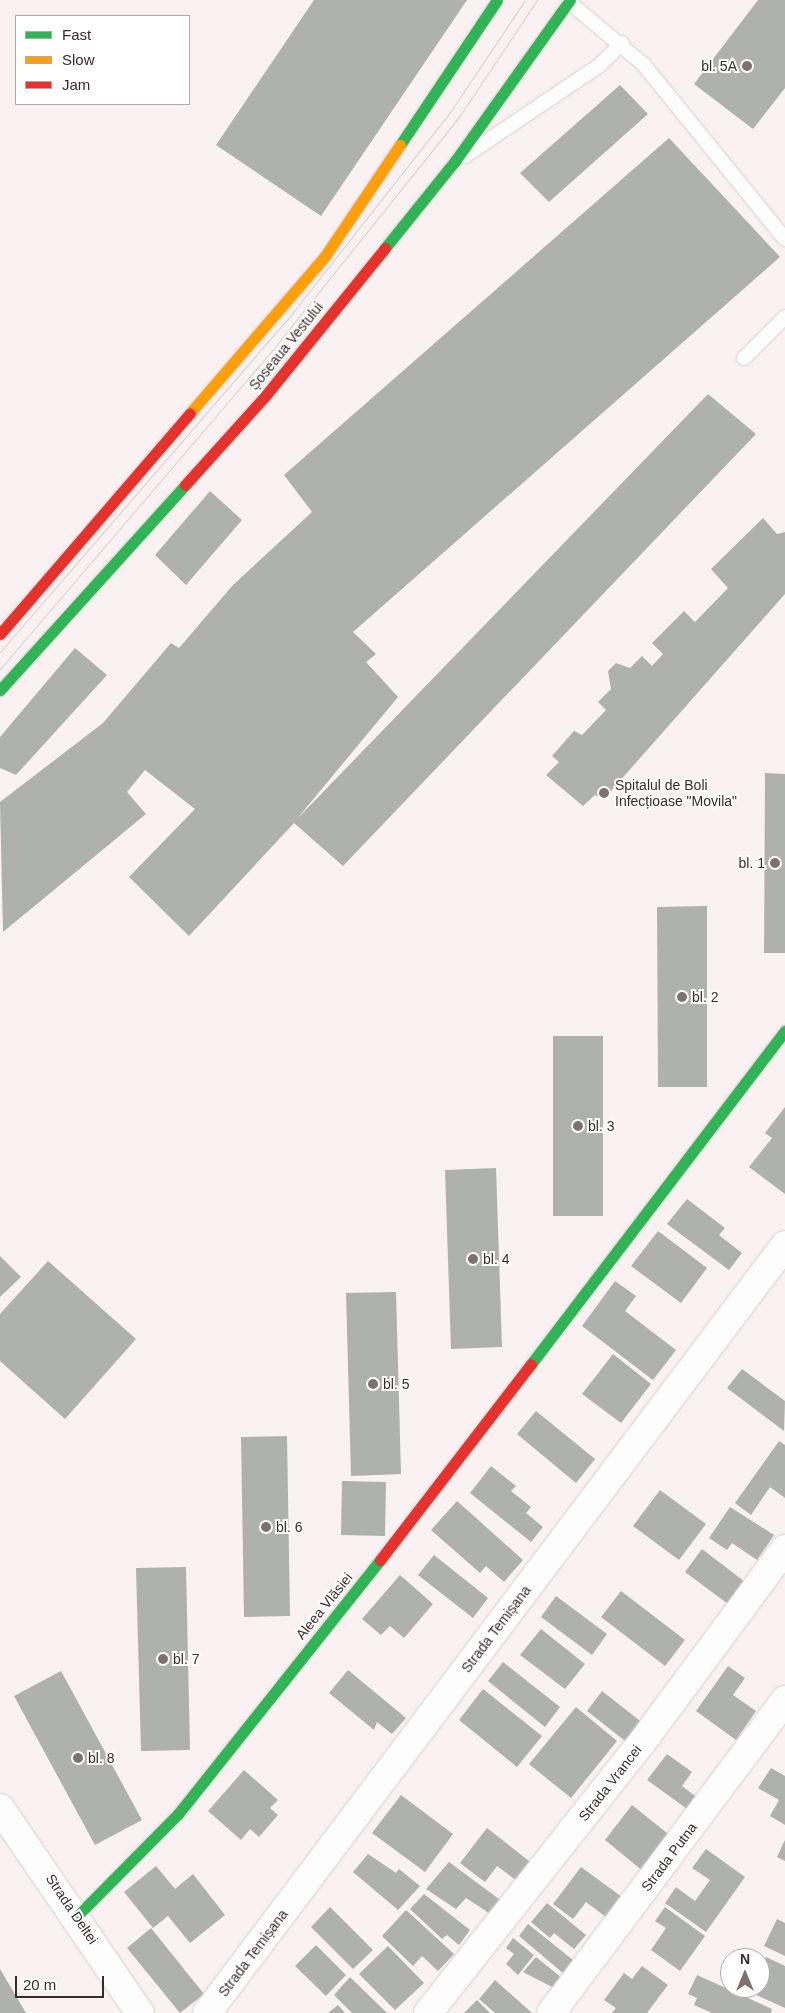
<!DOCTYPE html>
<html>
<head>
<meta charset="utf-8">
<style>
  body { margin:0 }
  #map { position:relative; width:785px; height:2013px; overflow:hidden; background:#faf2f2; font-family:Arial,sans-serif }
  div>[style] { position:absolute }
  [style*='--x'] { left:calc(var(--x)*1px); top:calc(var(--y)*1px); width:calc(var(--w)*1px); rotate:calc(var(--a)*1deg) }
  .building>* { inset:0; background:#afb1af }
  .roads { filter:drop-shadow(0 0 1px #d8cdcd) drop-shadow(0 0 1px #d8cdcd) }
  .lane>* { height:14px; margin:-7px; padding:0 7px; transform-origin:7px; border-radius:7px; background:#fefdfd }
  .street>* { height:28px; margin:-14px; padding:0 14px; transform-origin:14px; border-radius:14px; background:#fefdfd }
  .fast>* { height:11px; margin:-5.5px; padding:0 5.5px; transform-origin:5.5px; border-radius:5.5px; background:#30b455 }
  .slow>* { height:11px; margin:-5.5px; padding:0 5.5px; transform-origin:5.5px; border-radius:5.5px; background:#ff9f0a }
  .jam>* { height:11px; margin:-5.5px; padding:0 5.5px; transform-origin:5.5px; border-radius:5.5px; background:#e5322d }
  .tram>* { height:1px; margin:-0.5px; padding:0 0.5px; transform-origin:0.5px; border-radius:0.5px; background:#d2cfcf }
  .dots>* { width:14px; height:14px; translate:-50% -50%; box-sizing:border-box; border:2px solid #fff; border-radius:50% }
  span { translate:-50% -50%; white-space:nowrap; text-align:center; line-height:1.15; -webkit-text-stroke:4px #fff; paint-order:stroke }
  .poi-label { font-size:14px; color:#392b2c }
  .right { translate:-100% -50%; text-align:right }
  .left { translate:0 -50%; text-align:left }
  .street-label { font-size:14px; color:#392b2c }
  .legend { position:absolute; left:15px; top:15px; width:175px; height:90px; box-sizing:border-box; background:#fff; border:1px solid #b0aaab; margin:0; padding:6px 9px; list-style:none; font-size:15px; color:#392b2c }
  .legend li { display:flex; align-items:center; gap:10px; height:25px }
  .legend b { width:25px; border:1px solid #b0aaab }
  .north { position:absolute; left:720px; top:1948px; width:50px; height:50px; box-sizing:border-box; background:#fff; border:1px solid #b0aaab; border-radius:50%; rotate:0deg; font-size:14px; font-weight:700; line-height:20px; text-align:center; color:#392b2c }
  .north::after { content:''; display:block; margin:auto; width:18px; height:22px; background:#7d7171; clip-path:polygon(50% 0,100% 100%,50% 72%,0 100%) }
  .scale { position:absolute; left:15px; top:1976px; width:89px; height:22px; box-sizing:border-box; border:2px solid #392b2c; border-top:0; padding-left:6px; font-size:15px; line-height:18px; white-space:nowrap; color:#392b2c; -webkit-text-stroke:4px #fff; paint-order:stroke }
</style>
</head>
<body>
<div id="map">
  <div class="building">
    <i style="clip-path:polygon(314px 0,467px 0,321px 216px,216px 145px)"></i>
    <i style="clip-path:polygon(758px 0,785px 0,785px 88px,753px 129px,694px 84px)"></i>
    <i style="clip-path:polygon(620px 85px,648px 114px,549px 202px,520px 173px)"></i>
    <i style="clip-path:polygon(669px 138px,780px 257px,353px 632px,376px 654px,366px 662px,398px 697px,296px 820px,708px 394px,756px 434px,343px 866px,294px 823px,189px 936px,129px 877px,195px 809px,145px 770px,127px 792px,146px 814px,3px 932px,0 802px,103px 723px,171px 643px,179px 648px,233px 585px,312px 512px,284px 475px)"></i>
    <i style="clip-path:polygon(210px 491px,242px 520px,186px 585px,155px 555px)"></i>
    <i style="clip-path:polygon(763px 518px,777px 534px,785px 532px,785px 594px,603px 800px,595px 795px,583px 806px,546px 775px,559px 762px,552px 756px,574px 731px,582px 735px,606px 710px,598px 702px,611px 689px,608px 671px,616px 663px,630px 668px,642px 656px,652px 666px,663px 654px,652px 643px,684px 611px,695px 622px,728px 588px,711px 569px)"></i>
    <i style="clip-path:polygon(75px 648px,107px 675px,16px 775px,0 768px,0 737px)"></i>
    <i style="clip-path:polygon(765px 773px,785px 774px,785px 953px,764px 953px)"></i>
    <i style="clip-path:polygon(707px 906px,707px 1087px,658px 1087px,657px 907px)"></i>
    <i style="clip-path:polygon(553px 1036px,603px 1036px,603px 1216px,553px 1216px)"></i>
    <i style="clip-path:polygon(785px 1107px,785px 1194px,749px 1167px,772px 1138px,765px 1133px)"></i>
    <i style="clip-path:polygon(496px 1168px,502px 1347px,451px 1349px,445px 1170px)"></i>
    <i style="clip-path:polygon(687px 1199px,725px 1228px,719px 1235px,742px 1253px,729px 1270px,667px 1224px)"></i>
    <i style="clip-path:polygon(658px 1231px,707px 1268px,681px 1303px,631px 1266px)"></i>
    <i style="clip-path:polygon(0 1256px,21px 1277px,0 1297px)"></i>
    <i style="clip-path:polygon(48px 1261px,136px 1339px,65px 1419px,0 1361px,0 1314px)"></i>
    <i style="clip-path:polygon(615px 1281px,636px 1296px,625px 1311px,676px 1350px,653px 1380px,582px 1326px)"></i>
    <i style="clip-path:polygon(396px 1292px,401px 1474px,351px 1476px,346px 1293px)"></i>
    <i style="clip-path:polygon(613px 1354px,651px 1384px,621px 1423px,582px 1394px)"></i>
    <i style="clip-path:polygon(742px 1369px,785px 1401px,784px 1431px,727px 1388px)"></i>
    <i style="clip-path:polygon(536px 1411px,595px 1459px,576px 1483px,517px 1434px)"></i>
    <i style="clip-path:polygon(287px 1436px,290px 1616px,244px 1617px,241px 1437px)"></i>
    <i style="clip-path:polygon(779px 1441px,785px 1445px,785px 1498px,770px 1487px,751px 1515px,735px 1503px)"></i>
    <i style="clip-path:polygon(491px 1466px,516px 1486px,511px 1491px,531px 1507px,526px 1513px,543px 1527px,531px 1542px,470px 1493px)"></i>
    <i style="clip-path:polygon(342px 1481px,386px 1482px,385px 1536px,341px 1535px)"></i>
    <i style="clip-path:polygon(660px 1490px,706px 1524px,679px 1560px,633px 1526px)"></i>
    <i style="clip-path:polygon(457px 1501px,523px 1560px,504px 1582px,486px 1566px,480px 1573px,431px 1530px)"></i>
    <i style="clip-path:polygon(730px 1507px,774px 1535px,757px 1560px,732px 1543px,727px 1550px,709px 1538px)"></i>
    <i style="clip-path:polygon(702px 1549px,749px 1585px,732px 1607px,685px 1572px)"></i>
    <i style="clip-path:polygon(434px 1555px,488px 1598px,473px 1618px,418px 1575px)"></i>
    <i style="clip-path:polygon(186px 1567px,190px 1750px,141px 1751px,136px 1568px)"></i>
    <i style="clip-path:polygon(400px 1575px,433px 1604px,404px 1638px,390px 1626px,381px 1635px,362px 1619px)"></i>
    <i style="clip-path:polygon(621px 1591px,685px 1640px,665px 1666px,601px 1617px)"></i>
    <i style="clip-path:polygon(556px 1596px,607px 1634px,592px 1655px,541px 1617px)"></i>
    <i style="clip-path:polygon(541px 1629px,585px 1664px,565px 1689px,520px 1655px)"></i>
    <i style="clip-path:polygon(503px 1662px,560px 1707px,545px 1727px,488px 1681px)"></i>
    <i style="clip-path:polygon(728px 1666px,745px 1678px,733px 1695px,756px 1711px,736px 1740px,696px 1711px)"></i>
    <i style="clip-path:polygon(348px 1670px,406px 1718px,392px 1734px,377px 1722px,374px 1730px,329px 1693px)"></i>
    <i style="clip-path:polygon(61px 1671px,142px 1820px,95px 1845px,14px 1696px)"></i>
    <i style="clip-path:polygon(483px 1689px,542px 1736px,517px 1767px,459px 1720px)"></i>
    <i style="clip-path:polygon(602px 1691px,644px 1724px,629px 1744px,587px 1711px)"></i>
    <i style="clip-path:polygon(576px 1707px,617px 1741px,571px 1798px,529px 1764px)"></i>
    <i style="clip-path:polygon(667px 1754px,692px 1772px,682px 1786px,699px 1799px,690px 1811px,647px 1780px)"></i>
    <i style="clip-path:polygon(771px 1768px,785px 1776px,785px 1825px,770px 1816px,779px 1800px,758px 1788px)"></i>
    <i style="clip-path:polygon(244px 1770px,278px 1800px,270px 1808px,278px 1815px,259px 1837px,250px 1829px,241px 1840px,208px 1811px)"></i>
    <i style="clip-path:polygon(401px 1795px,453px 1834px,425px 1872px,372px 1833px)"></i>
    <i style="clip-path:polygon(632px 1805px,672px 1837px,644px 1872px,605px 1840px)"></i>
    <i style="clip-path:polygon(487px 1828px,534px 1865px,520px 1883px,497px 1866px,485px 1882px,460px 1863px)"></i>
    <i style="clip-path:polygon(785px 1840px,785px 1861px,777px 1857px)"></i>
    <i style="clip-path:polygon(706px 1849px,745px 1877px,706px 1932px,665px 1903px,676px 1887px,695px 1901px,710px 1880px,692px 1868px)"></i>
    <i style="clip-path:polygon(368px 1854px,396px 1873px,399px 1869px,420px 1886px,398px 1910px,353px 1872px)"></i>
    <i style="clip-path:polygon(449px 1862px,503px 1902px,492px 1915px,466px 1898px,456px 1909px,426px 1889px)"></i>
    <i style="clip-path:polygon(156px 1866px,175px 1889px,193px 1874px,225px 1915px,190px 1943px,168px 1916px,153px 1928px,124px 1892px)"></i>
    <i style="clip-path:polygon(581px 1867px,622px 1897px,606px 1917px,586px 1902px,573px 1919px,553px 1904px)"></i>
    <i style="clip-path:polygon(424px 1894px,470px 1930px,459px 1945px,447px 1935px,442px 1939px,410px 1909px)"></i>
    <i style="clip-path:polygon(547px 1903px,586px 1935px,574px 1949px,554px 1933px,550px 1938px,531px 1922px)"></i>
    <i style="clip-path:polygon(330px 1907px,373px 1950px,353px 1969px,311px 1927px)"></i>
    <i style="clip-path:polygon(665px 1907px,705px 1936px,680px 1971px,651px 1950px,666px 1928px,655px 1921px)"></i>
    <i style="clip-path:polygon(406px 1910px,454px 1954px,438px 1971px,422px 1956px,413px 1966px,382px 1936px)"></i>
    <i style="clip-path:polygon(777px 1919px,785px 1923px,785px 1956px,764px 1946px)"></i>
    <i style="clip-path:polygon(528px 1924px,573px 1960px,563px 1973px,519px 1936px)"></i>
    <i style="clip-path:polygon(151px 1928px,204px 1994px,180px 2013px,127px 1948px)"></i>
    <i style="clip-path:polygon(513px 1938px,534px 1955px,518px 1975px,506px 1964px,514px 1954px,506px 1948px)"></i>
    <i style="clip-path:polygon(316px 1945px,346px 1975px,326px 1996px,295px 1966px)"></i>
    <i style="clip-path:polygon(388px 1946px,424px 1983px,395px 2010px,359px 1974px)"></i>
    <i style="clip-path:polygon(536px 1957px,562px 1978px,554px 1988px,523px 1972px)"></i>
    <i style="clip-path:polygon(766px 1957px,785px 1966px,785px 2008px,741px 1988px,760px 1988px,760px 1968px)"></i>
    <i style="clip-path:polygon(642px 1966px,668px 1985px,647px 2013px,612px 2013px,616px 2008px,604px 2000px,624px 1973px,632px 1979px)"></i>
    <i style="clip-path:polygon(0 1969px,26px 2013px,0 2013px)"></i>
    <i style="clip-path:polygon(697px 1975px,772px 2009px,771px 2013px,712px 2013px,694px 2005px,697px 1998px,688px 1994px)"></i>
    <i style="clip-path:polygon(350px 1977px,387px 2013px,352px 2013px,334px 1995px)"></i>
    <i style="clip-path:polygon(495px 1980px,532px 2013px,495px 2013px,479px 1999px)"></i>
    <i style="clip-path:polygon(477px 2000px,490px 2013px,464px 2013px)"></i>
    <i style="clip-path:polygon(338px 2005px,345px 2013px,328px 2013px)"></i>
  </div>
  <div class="roads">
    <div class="lane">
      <i style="--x:569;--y:2;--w:98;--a:40"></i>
      <i style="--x:644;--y:65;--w:224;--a:51"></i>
      <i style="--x:465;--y:156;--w:163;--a:-34"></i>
      <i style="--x:600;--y:65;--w:31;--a:-45"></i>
      <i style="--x:744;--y:358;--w:58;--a:-45"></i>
    </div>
    <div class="street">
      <i style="--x:0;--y:1808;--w:248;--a:55.7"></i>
      <i style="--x:207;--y:2013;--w:961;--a:-53.03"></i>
      <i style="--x:428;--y:2013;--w:355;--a:-51.7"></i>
      <i style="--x:648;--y:1734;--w:230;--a:-53.5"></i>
      <i style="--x:551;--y:2013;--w:391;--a:-53.2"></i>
    </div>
    <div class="fast">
      <i style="--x:400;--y:145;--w:174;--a:-56.2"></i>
      <i style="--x:385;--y:248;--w:112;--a:-51.2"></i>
      <i style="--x:455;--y:161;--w:198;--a:-54.5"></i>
      <i style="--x:0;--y:690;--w:276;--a:-47.9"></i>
      <i style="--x:531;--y:1364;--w:419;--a:-52.7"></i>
      <i style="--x:77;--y:1916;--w:144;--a:-45.3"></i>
      <i style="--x:178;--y:1814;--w:325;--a:-51.5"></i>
    </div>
    <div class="slow">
      <i style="--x:190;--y:413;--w:207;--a:-49.3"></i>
      <i style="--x:325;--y:256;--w:134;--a:-56"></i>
    </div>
    <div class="jam">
      <i style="--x:185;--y:485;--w:121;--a:-48"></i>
      <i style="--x:266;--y:395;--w:189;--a:-51"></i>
      <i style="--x:0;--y:634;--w:291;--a:-49.3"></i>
      <i style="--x:380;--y:1560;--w:247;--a:-52.4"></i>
    </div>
  </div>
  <div class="tram">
    <i style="--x:0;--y:652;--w:450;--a:-49.2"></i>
    <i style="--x:294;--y:311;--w:254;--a:-51.9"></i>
    <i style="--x:451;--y:111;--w:133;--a:-56.3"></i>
    <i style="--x:0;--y:669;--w:428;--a:-49.5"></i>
    <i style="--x:278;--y:343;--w:290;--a:-51.3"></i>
    <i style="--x:459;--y:117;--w:141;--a:-56.3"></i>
  </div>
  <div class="dots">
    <i style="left:747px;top:66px;background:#7d7171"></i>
    <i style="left:604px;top:793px;background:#7d7171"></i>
    <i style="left:775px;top:863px;background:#7d7171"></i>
    <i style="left:682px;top:997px;background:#7d7171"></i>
    <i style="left:578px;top:1126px;background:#7d7171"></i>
    <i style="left:473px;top:1259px;background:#7d7171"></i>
    <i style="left:373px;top:1384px;background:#7d7171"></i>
    <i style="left:266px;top:1527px;background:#7d7171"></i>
    <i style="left:163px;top:1659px;background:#7d7171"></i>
    <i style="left:78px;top:1758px;background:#7d7171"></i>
  </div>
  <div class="poi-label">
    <span class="right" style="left:737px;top:66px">bl. 5A</span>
    <span class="left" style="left:615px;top:793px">Spitalul de Boli<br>Infecțioase "Movila"</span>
    <span class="right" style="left:765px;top:863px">bl. 1</span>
    <span class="left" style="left:692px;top:997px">bl. 2</span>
    <span class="left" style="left:588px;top:1126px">bl. 3</span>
    <span class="left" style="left:483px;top:1259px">bl. 4</span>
    <span class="left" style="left:383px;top:1384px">bl. 5</span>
    <span class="left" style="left:276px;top:1527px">bl. 6</span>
    <span class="left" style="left:173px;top:1659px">bl. 7</span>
    <span class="left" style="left:88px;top:1758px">bl. 8</span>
  </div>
  <div class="street-label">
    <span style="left:286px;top:346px;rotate:-51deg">Șoseaua Vestului</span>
    <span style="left:324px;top:1606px;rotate:-51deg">Aleea Vlăsiei</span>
    <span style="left:496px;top:1629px;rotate:-53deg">Strada Temișana</span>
    <span style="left:610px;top:1783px;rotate:-52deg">Strada Vrancei</span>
    <span style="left:669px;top:1857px;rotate:-53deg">Strada Putna</span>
    <span style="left:72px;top:1909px;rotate:56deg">Strada Deltei</span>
    <span style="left:253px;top:1953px;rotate:-53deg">Strada Temișana</span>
  </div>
  <ul class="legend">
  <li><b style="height:6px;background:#30b455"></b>Fast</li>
  <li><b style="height:6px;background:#ff9f0a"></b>Slow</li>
  <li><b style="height:6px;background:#e5322d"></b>Jam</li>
  </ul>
  <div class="north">N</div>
  <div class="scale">20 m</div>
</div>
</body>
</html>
